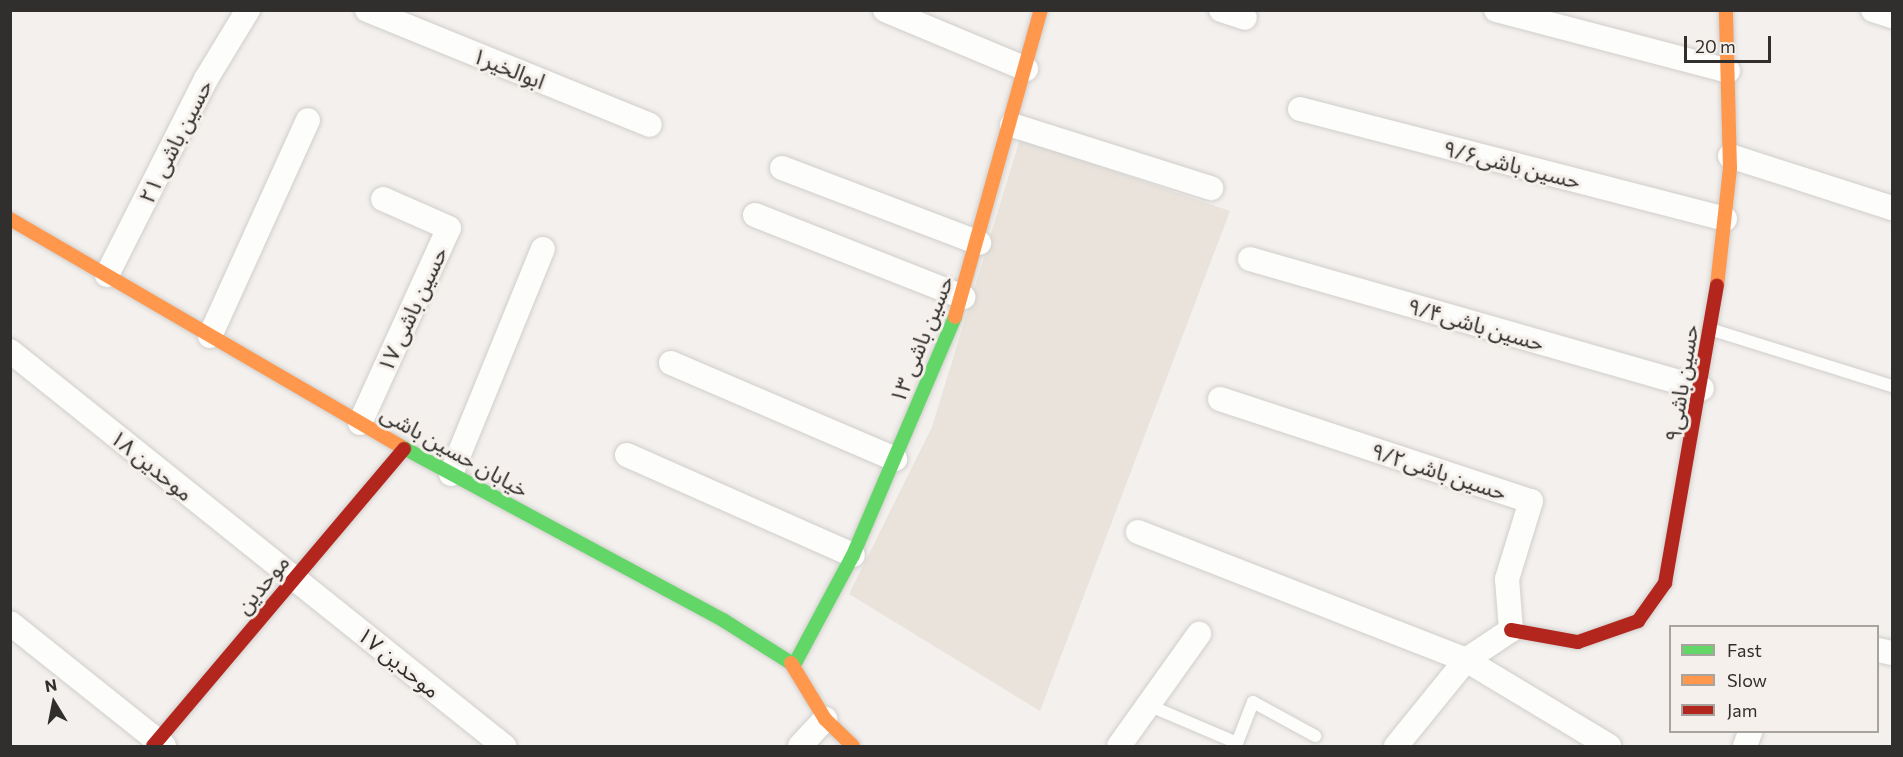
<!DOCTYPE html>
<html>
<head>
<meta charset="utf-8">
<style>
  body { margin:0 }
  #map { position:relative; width:1903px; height:757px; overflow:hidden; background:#f3f0ed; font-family:Commissioner,"Noto Sans Arabic",sans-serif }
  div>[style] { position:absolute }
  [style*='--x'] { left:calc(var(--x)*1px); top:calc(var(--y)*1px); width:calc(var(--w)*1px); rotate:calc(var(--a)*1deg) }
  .built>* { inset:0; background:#e9e3dc }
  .roads { filter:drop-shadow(0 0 2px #d0cecc) drop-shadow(0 0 2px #d0cecc) }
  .lane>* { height:12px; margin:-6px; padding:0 6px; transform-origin:6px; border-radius:6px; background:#fdfdfc }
  .street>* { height:24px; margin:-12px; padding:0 12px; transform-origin:12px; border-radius:12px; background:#fdfdfc }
  .fast>* { height:14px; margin:-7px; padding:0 7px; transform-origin:7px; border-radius:7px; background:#63d668 }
  .slow>* { height:14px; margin:-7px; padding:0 7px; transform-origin:7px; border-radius:7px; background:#ff974d }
  .jam>* { height:14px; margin:-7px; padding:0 7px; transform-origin:7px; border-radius:7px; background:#b3261e }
  span { translate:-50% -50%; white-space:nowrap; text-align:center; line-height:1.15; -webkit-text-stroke:6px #f5f0eb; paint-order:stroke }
  .street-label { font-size:22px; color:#312f2d }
  .frame { position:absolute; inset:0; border:12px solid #312f2d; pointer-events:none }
  .legend { position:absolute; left:1669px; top:625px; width:210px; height:108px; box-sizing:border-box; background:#f5f0eb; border:2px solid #a7a39f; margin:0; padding:8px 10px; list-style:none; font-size:18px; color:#312f2d }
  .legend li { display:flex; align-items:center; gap:12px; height:30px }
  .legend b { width:30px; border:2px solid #a7a39f }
  .north { position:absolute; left:24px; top:673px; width:60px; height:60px; -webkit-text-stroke:4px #f5f0eb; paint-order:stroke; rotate:350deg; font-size:16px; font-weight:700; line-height:24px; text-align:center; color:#312f2d }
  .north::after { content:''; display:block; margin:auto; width:21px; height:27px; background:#312f2d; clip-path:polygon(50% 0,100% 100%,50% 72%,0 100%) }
  .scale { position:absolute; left:1684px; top:36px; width:87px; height:27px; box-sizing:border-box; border:3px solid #312f2d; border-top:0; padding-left:8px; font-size:18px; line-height:21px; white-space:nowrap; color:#312f2d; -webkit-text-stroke:4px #f5f0eb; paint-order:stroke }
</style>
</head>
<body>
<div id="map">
  <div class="built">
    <i style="clip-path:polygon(1020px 139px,1230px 211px,1040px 711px,849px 594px,932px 427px)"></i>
  </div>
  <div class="roads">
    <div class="lane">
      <i style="--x:1713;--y:330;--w:188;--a:17.4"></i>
      <i style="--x:1148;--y:705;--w:97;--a:23.1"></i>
      <i style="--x:1237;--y:743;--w:44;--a:-68.7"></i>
      <i style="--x:1253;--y:702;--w:71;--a:28.7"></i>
    </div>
    <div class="street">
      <i style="--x:367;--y:10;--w:305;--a:22.1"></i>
      <i style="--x:885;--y:10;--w:153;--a:22.7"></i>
      <i style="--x:1221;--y:10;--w:25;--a:18"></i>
      <i style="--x:1496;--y:10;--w:240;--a:14.7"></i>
      <i style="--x:1873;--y:10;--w:20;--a:18"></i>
      <i style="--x:1300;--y:109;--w:439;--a:14.5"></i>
      <i style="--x:1012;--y:125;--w:209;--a:17.6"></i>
      <i style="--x:1730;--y:156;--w:170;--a:17.8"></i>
      <i style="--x:782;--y:168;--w:211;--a:20.8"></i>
      <i style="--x:755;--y:215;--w:224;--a:21.5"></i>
      <i style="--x:1250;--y:259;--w:470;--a:16"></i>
      <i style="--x:107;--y:275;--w:220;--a:-63.2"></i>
      <i style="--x:206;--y:79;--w:81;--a:-58.7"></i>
      <i style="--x:210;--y:336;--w:237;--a:-65.6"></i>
      <i style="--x:10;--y:351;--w:633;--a:38.65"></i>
      <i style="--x:671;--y:363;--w:244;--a:23.2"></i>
      <i style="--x:1220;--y:399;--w:327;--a:18.2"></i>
      <i style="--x:1531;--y:501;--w:82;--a:107.1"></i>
      <i style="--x:1507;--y:579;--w:51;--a:85.5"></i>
      <i style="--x:1511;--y:630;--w:54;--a:146.3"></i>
      <i style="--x:1466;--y:660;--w:111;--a:129.1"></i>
      <i style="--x:360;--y:423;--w:214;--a:-65.5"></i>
      <i style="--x:449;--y:228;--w:72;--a:-156.3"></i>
      <i style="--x:627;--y:455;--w:247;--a:23.9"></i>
      <i style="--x:451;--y:474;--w:243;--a:-67.8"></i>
      <i style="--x:1138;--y:532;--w:352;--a:21.3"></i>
      <i style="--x:1466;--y:660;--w:167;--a:31"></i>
      <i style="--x:10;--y:623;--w:197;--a:38.6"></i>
      <i style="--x:1878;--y:650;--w:14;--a:12"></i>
      <i style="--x:800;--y:746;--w:37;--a:-47"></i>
      <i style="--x:1119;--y:746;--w:138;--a:-54.5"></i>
      <i style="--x:1745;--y:746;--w:15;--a:-70"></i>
    </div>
    <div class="fast">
      <i style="--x:400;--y:446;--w:367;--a:28.3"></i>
      <i style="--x:723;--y:620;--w:80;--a:32.3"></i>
      <i style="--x:794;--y:665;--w:125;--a:-61.8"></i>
      <i style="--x:853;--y:555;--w:259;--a:-66.8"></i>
    </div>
    <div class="slow">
      <i style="--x:10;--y:219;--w:451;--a:30.2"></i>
      <i style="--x:1717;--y:286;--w:119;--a:-83.7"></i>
      <i style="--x:1730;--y:168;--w:158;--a:-91.5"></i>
      <i style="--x:955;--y:317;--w:319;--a:-74.4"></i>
      <i style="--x:791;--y:663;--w:66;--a:58.7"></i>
      <i style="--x:825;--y:719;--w:39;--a:44"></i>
    </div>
    <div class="jam">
      <i style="--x:1511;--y:630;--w:68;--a:10.2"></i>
      <i style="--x:1578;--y:642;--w:64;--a:-19.3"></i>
      <i style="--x:1638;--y:621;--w:47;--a:-54.6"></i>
      <i style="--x:1665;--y:583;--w:302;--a:-80.1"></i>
      <i style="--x:153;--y:746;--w:389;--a:-49.8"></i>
    </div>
  </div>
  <div class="street-label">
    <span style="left:509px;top:68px;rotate:22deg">ابوالخیر۱</span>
    <span style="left:175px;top:141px;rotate:-63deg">حسین باشی ۲۱</span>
    <span style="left:1512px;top:164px;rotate:14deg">حسین باشی۹/۶</span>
    <span style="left:412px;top:309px;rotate:-65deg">حسین باشی ۱۷</span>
    <span style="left:1476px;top:324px;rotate:16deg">حسین باشی۹/۴</span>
    <span style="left:921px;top:339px;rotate:-68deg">حسین باشی ۱۳</span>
    <span style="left:1681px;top:383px;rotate:-81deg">حسین باشی۹</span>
    <span style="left:455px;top:451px;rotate:29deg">خیابان حسین باشی</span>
    <span style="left:152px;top:465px;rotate:39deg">موحدین ۱۸</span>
    <span style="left:1439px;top:471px;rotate:18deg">حسین باشی۹/۲</span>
    <span style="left:262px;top:584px;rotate:-50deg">موحدین</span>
    <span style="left:399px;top:662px;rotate:39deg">موحدین ۱۷</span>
  </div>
  <div class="frame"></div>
  <ul class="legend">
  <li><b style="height:8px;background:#63d668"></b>Fast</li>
  <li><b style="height:8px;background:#ff974d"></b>Slow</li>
  <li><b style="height:8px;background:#b3261e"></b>Jam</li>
  </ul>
  <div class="north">N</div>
  <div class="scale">20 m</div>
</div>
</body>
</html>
